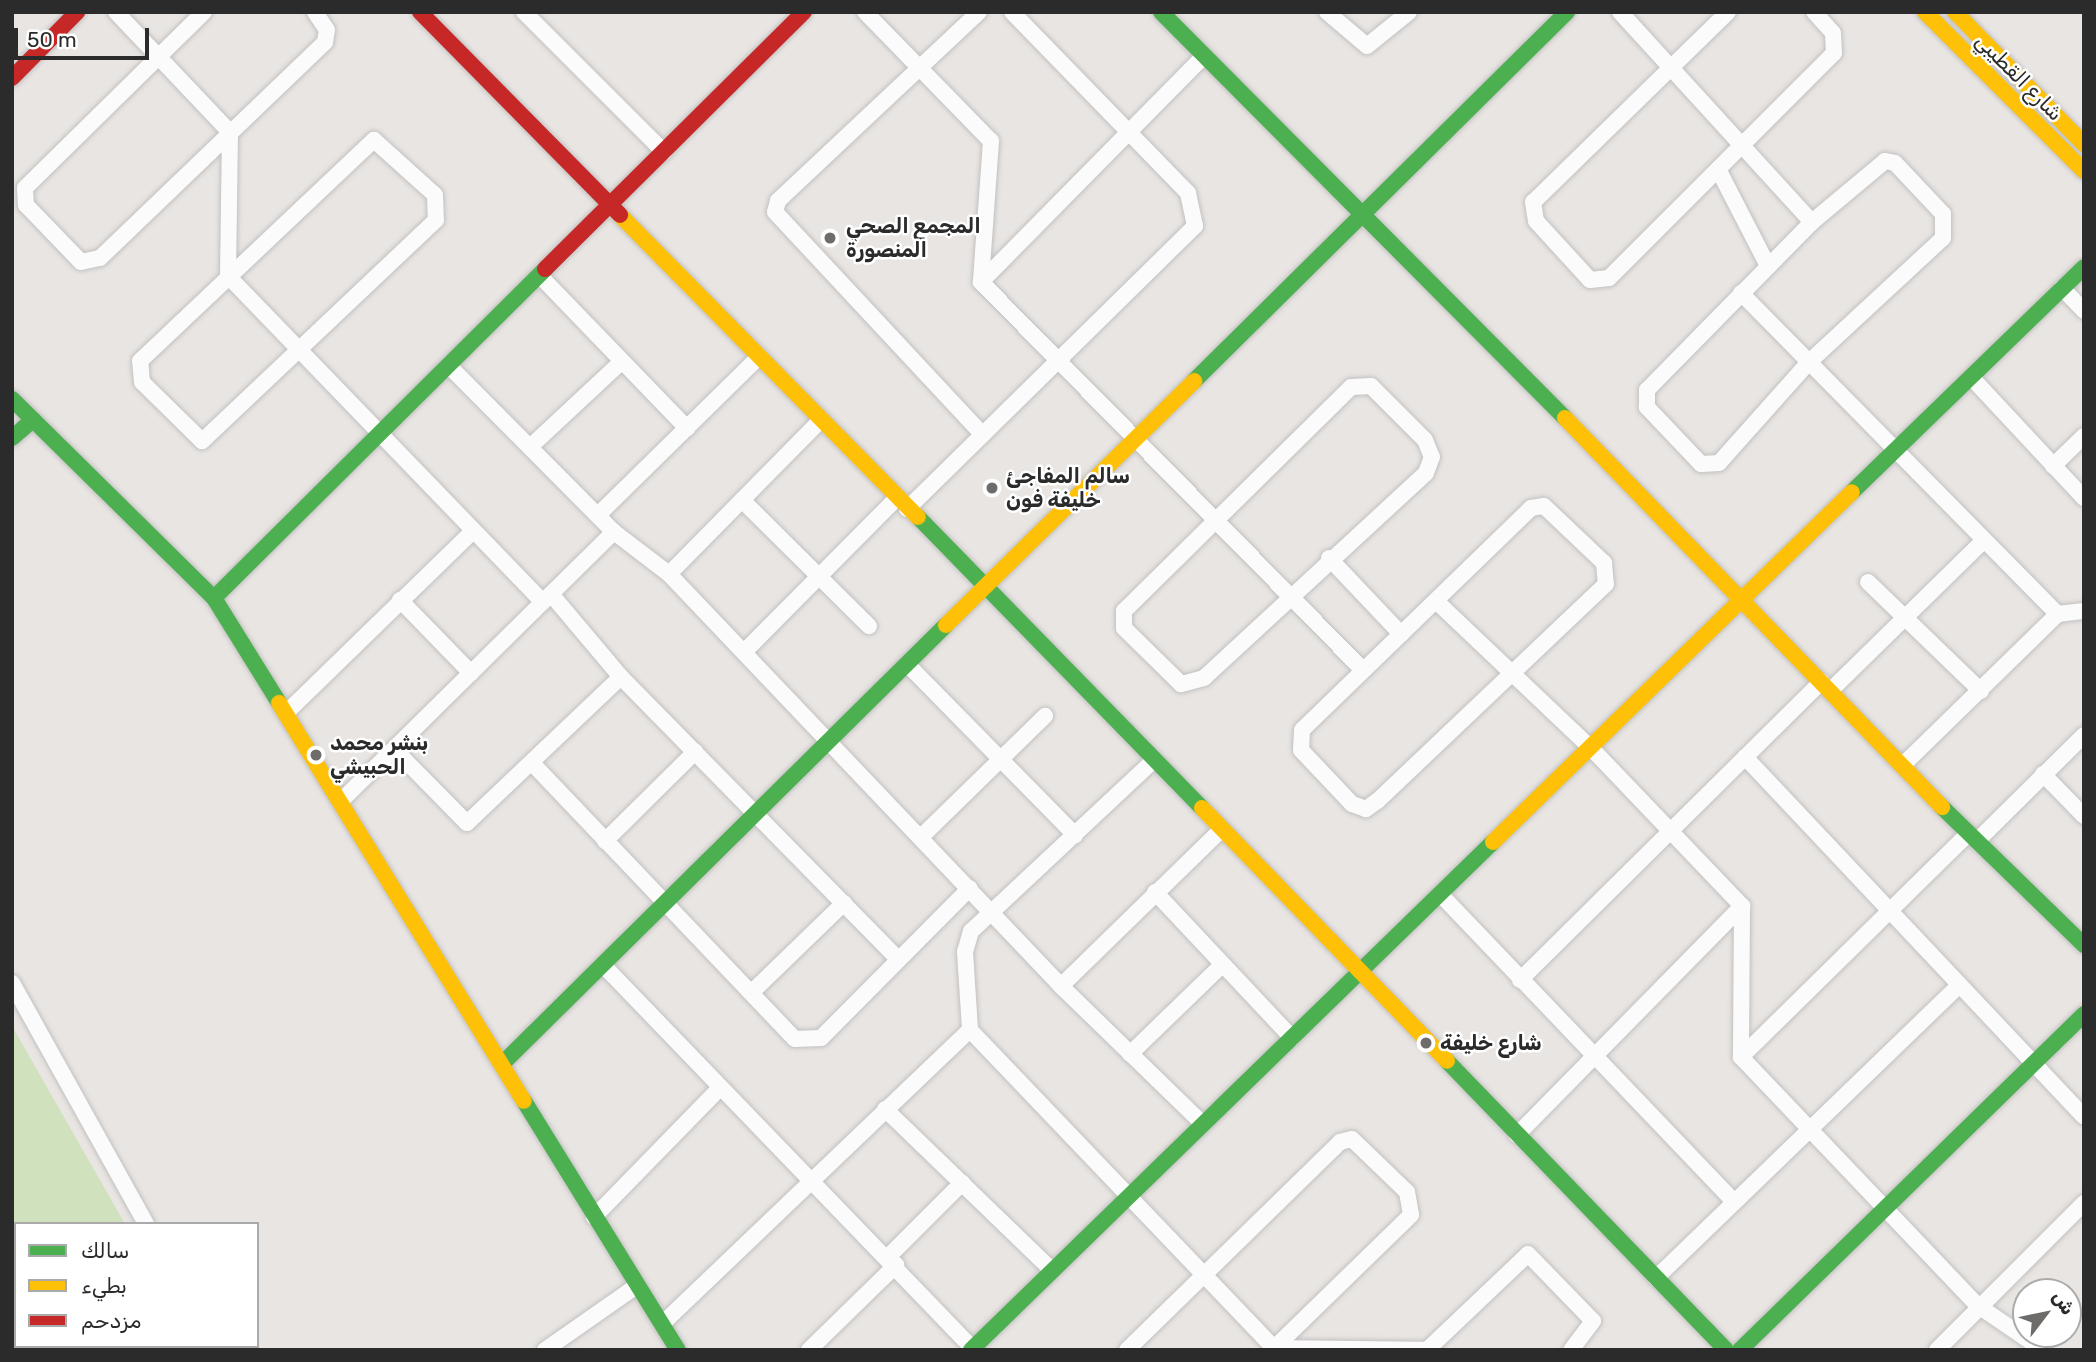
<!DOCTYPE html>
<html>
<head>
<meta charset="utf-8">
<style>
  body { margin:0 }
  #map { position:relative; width:2096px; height:1362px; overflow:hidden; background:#e8e5e2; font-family:Rubik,"Noto Sans Arabic",sans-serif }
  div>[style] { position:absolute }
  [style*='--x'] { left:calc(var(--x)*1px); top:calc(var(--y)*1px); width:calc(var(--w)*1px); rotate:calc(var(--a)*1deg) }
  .green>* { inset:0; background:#cfe1bd }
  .roads { filter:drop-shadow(0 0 2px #c2c1c1) drop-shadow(0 0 2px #c2c1c1) }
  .street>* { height:16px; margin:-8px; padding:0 8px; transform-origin:8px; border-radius:8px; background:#fcfbfb }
  .fast>* { height:16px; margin:-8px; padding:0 8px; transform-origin:8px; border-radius:8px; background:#4caf50 }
  .slow>* { height:16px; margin:-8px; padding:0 8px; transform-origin:8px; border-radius:8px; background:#ffc107 }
  .jam>* { height:16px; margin:-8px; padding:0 8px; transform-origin:8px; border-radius:8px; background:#c62828 }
  .dots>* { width:19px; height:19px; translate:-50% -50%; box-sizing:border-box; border:4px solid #fff; border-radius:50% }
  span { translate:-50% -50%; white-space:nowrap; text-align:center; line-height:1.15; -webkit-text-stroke:5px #fff; paint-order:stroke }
  .street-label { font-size:21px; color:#2b2b2b }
  .poi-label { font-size:21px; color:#2b2b2b; font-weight:700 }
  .left { translate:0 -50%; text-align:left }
  .frame { position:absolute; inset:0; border:14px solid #2b2b2b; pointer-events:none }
  .legend { position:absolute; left:14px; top:1222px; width:245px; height:126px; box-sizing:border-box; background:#fff; border:2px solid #aaa; margin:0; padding:9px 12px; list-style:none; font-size:21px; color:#2b2b2b }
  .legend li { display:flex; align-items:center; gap:14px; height:35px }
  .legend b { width:35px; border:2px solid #aaa }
  .north { position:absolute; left:2012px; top:1278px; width:70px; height:70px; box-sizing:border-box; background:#fff; border:2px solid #aaa; border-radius:50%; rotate:58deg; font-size:19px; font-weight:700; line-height:28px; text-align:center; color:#2b2b2b }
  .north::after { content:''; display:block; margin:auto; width:24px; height:32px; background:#6d6c6b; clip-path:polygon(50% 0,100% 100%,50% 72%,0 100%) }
  .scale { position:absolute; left:14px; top:28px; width:135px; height:32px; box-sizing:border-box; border:4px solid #2b2b2b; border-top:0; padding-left:9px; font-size:21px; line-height:24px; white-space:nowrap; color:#2b2b2b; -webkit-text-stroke:5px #fff; paint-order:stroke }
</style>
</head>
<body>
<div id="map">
  <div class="green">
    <i style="clip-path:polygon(12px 1026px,125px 1224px,16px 1224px,16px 1346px,193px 1350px,12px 1350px)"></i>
  </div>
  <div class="roads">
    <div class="street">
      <i style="--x:116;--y:12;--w:166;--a:46.5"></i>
      <i style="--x:230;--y:132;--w:144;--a:90.8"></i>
      <i style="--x:228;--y:276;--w:453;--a:46"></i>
      <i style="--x:204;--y:12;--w:251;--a:135.5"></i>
      <i style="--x:25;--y:188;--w:17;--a:87"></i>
      <i style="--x:26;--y:205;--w:79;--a:46"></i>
      <i style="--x:81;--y:262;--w:19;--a:-12"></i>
      <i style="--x:100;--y:258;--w:312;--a:-43.8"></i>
      <i style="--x:325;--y:42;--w:12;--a:-81"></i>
      <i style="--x:327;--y:30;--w:22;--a:-124"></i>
      <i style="--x:524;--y:12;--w:198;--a:45"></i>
      <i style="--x:865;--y:12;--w:180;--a:45.7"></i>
      <i style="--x:991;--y:141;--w:141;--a:94.1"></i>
      <i style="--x:981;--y:282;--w:544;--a:45.45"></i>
      <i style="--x:979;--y:12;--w:276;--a:136.8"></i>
      <i style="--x:778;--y:201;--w:11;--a:105"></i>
      <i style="--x:775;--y:212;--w:304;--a:47"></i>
      <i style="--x:1327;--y:12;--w:52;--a:40.4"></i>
      <i style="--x:1367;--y:46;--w:54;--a:-39"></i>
      <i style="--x:1620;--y:12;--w:285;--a:47.6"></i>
      <i style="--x:1728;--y:12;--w:272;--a:135.7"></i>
      <i style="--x:1533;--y:202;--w:19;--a:81"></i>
      <i style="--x:1536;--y:221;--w:80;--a:47.5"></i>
      <i style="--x:1590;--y:280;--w:19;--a:-6"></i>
      <i style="--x:1609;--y:278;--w:318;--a:-45"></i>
      <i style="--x:1834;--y:53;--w:20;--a:-93"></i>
      <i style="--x:1833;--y:33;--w:28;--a:-132"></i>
      <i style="--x:374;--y:140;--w:82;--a:42"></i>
      <i style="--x:435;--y:195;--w:25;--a:88"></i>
      <i style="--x:436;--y:220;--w:322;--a:136.6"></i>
      <i style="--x:202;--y:441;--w:84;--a:-135.5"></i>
      <i style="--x:142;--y:382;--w:21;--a:-95"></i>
      <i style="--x:140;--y:361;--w:322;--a:-43.4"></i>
      <i style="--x:1885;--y:161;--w:10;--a:11"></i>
      <i style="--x:1895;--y:163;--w:70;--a:46.7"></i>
      <i style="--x:1943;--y:214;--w:24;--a:90"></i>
      <i style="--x:1943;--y:238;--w:183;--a:137.2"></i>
      <i style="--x:1809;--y:362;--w:135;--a:131.7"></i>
      <i style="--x:1719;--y:463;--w:18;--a:177"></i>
      <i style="--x:1701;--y:464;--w:79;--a:-133.5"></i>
      <i style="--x:1647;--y:407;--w:17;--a:-90"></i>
      <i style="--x:1647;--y:390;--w:235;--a:-45.5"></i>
      <i style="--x:1812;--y:222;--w:95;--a:-39.9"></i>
      <i style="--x:1718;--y:169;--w:109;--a:62.7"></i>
      <i style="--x:542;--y:278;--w:209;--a:46"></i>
      <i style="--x:981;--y:282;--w:317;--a:-45.4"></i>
      <i style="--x:2062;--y:288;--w:32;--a:46"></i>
      <i style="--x:1741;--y:293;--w:451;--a:45.4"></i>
      <i style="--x:2058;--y:614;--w:26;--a:-7"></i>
      <i style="--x:451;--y:368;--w:231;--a:45.2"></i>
      <i style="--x:614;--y:532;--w:69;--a:37.4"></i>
      <i style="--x:669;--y:574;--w:214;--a:-45.4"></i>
      <i style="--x:1971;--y:377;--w:166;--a:47"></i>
      <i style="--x:1371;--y:386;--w:76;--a:45"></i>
      <i style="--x:1425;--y:440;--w:18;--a:68"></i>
      <i style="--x:1432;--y:457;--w:17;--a:111"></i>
      <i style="--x:1426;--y:473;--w:302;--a:137.3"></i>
      <i style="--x:1204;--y:678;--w:24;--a:165"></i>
      <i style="--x:1181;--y:684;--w:80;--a:-135.5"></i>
      <i style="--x:1124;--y:628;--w:17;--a:-90"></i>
      <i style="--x:1124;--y:611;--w:319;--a:-44.6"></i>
      <i style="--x:1351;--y:387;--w:20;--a:-3"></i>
      <i style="--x:530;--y:447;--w:125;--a:-43"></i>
      <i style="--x:2053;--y:466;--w:43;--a:-44.1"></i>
      <i style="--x:742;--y:500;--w:179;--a:44.8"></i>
      <i style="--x:1544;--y:506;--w:83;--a:43.5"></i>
      <i style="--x:1604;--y:563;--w:21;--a:85"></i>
      <i style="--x:1606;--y:584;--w:315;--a:136.5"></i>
      <i style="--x:1377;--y:801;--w:14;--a:144"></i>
      <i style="--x:1366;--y:809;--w:15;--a:-160"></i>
      <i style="--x:1352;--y:804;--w:74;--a:-133.4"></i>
      <i style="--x:1301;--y:750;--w:20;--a:-87"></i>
      <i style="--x:1302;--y:730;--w:319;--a:-44.1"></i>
      <i style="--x:1531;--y:508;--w:13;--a:-9"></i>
      <i style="--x:907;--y:509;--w:404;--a:-44.5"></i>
      <i style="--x:1195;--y:226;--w:34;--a:-102"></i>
      <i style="--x:1188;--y:193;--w:252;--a:-134.2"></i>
      <i style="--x:598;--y:515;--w:226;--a:-44.5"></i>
      <i style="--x:1329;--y:558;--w:105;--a:46.5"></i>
      <i style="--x:669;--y:574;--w:569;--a:46.42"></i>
      <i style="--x:1061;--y:986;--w:198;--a:44.2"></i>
      <i style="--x:1868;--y:582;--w:157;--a:44"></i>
      <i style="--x:551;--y:594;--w:109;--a:49.9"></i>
      <i style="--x:621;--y:677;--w:392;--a:45.5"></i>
      <i style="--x:400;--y:600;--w:102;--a:45.8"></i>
      <i style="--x:1436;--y:601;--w:216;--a:43.5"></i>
      <i style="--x:1593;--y:750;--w:216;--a:46.3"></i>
      <i style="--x:1742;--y:906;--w:151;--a:90.4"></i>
      <i style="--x:1741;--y:1057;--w:342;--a:46.4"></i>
      <i style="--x:1977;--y:1305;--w:80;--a:34.3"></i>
      <i style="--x:744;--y:652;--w:216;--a:-45.2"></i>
      <i style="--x:907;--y:664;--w:240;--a:45.5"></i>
      <i style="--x:1830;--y:691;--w:214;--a:-44.4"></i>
      <i style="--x:288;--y:711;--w:257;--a:-44.2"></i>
      <i style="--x:394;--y:749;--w:104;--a:45.4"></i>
      <i style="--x:467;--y:823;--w:212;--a:-43.5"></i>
      <i style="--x:1745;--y:757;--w:494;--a:46.7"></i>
      <i style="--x:1154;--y:760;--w:250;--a:136.9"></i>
      <i style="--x:971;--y:931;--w:22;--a:106"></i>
      <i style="--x:965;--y:952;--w:78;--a:86.3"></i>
      <i style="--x:970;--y:1030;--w:440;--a:46.3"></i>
      <i style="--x:1274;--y:1348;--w:158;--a:0.7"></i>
      <i style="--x:532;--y:763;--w:381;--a:46.4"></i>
      <i style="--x:795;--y:1039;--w:26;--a:-2"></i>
      <i style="--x:821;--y:1038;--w:211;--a:-45.2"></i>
      <i style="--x:1903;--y:765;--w:216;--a:-44.3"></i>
      <i style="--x:2043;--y:774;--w:59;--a:45.7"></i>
      <i style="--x:342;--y:800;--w:382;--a:-44.6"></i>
      <i style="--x:922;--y:836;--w:172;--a:-44.3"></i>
      <i style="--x:1980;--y:838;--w:146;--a:-44.7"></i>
      <i style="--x:605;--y:841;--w:127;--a:-44.7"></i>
      <i style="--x:1155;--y:892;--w:200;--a:46.8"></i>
      <i style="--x:1443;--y:897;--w:421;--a:46.3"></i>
      <i style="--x:604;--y:966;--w:533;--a:46.06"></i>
      <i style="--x:1520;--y:980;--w:424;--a:-44.7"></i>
      <i style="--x:12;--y:983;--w:276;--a:60.9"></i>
      <i style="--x:1061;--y:986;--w:222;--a:-44.3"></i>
      <i style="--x:752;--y:992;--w:128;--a:-44.1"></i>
      <i style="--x:1130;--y:1054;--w:128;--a:-44.1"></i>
      <i style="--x:1741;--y:1057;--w:318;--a:-44.5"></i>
      <i style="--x:885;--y:1109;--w:232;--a:44"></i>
      <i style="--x:1517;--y:1135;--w:321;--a:-45.5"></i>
      <i style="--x:594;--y:1217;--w:179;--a:-45.7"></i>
      <i style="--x:888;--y:1257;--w:105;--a:-45"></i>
      <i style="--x:1656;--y:1278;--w:421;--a:-44"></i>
      <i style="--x:662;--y:1324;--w:426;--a:-43.7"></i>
      <i style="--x:211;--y:1346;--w:4;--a:63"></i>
      <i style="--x:545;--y:1350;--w:113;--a:-35"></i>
      <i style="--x:809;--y:1350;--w:122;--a:-44.3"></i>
      <i style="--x:1127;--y:1350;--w:298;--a:-44.3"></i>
      <i style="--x:1340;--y:1142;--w:12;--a:-14"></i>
      <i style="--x:1352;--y:1139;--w:76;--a:43.9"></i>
      <i style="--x:1407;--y:1192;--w:23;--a:80"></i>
      <i style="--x:1411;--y:1215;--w:194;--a:135.8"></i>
      <i style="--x:1427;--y:1350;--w:139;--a:-43.5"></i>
      <i style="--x:1528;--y:1254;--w:93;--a:45.9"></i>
      <i style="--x:1593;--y:1321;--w:36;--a:127"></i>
      <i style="--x:1937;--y:1350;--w:208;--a:-45"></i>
    </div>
    <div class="fast">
      <i style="--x:1161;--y:12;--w:573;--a:45.14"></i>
      <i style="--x:1194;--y:381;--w:525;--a:-44.69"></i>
      <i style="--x:12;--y:399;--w:284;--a:44.6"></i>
      <i style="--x:214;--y:598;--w:123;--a:58.2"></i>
      <i style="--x:12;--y:438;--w:28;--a:-41"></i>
      <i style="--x:1852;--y:492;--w:323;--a:-44.1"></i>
      <i style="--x:918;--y:517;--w:407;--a:45.7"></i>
      <i style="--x:214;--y:598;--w:467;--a:-44.8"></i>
      <i style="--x:1942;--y:807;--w:198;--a:44.2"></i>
      <i style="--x:1447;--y:1061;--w:402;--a:46"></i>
      <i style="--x:503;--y:1063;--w:623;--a:-44.67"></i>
      <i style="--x:524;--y:1101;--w:293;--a:58.3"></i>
      <i style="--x:971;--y:1350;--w:728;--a:-44.22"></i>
      <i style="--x:1740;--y:1350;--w:481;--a:-44.3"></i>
    </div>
    <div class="slow">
      <i style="--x:1925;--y:12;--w:225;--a:45"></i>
      <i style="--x:1955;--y:12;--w:185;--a:45.7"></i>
      <i style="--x:620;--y:215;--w:424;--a:45.4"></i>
      <i style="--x:1565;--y:418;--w:542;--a:45.9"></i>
      <i style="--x:946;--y:625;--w:348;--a:-44.5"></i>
      <i style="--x:279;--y:703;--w:467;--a:58.4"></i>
      <i style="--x:1202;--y:808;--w:352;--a:45.9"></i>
      <i style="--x:1493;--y:842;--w:501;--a:-44.27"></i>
    </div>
    <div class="jam">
      <i style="--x:420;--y:12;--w:285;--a:45.4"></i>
      <i style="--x:12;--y:78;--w:93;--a:-45.4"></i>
      <i style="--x:545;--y:269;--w:365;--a:-44.8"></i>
    </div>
  </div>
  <div class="dots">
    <i style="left:830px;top:238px;background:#6d6c6b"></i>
    <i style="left:992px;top:488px;background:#6d6c6b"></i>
    <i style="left:316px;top:755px;background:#6d6c6b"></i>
    <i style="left:1426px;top:1043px;background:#6d6c6b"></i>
  </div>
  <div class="street-label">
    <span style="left:2019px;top:77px;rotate:45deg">شارع القطيبي</span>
  </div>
  <div class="poi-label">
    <span class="left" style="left:846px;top:238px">المجمع الصحي<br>المنصورة</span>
    <span class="left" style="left:1006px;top:488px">سالم المفاجئ<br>خليفة فون</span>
    <span class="left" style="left:330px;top:755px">بنشر محمد<br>الحبيشي</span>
    <span class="left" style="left:1440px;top:1043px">شارع خليفة</span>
  </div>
  <div class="frame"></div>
  <ul class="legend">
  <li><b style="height:9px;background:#4caf50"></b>سالك</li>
  <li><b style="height:9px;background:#ffc107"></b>بطيء</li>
  <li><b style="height:9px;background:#c62828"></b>مزدحم</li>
  </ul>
  <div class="north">ش</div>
  <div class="scale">50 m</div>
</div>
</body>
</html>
